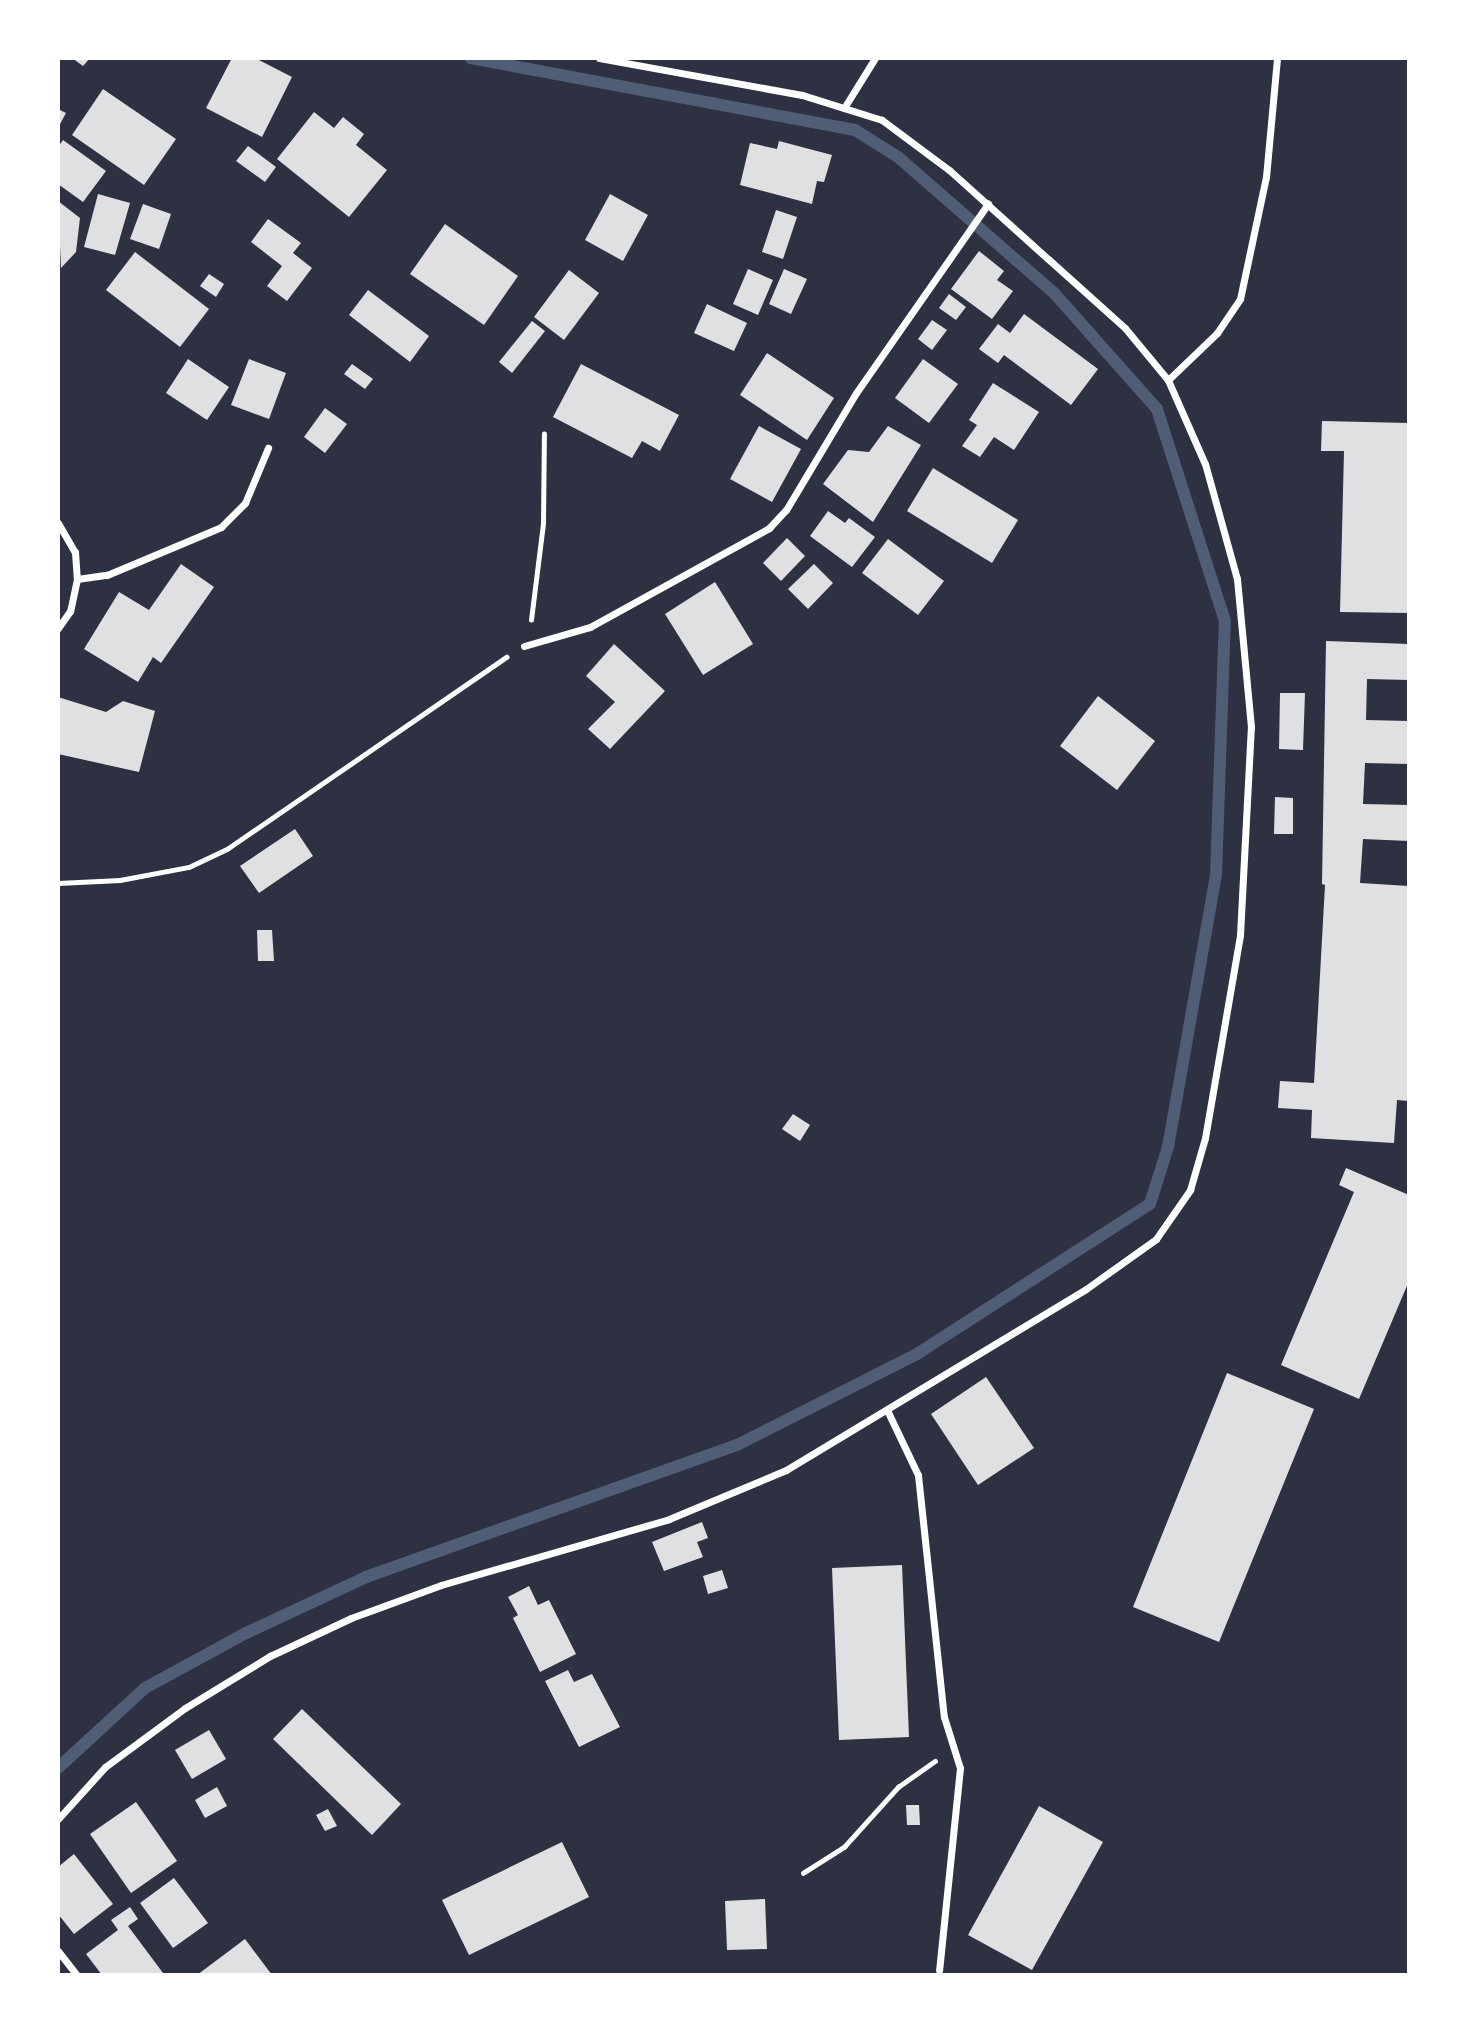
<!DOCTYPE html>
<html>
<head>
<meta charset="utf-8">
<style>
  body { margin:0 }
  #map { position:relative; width:1467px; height:2033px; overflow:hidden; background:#2d3142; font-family:"IBM Plex Serif",serif }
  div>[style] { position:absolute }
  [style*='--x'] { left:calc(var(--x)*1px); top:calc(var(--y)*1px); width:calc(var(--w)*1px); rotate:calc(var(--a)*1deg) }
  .stream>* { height:12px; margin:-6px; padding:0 6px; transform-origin:6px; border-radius:6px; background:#4f5d75 }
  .building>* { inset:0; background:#e0e0e3 }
  .path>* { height:4.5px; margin:-2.25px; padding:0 2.25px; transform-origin:2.25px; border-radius:2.25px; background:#fff }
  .minor>* { height:7px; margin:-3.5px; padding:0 3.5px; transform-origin:3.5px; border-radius:3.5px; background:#fff }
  span { translate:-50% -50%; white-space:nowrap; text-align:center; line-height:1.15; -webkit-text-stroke:5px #fff; paint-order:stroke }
  .frame { position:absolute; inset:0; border:60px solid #fff; pointer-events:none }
</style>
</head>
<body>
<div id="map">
  <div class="stream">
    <i style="--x:58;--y:1768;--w:118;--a:-42.6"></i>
    <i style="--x:145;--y:1688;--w:115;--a:-28.6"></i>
    <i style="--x:246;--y:1633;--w:132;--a:-25"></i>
    <i style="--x:366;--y:1577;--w:394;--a:-19.6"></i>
    <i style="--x:737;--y:1445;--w:202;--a:-26.8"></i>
    <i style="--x:917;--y:1354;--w:277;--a:-32.8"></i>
    <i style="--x:1150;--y:1204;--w:60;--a:-72.5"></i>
    <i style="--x:1168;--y:1147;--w:276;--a:-80"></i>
    <i style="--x:1216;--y:875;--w:254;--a:-88"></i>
    <i style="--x:1225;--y:621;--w:223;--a:-107.8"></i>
    <i style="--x:1157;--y:409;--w:155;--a:-131.6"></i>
    <i style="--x:1054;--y:293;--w:207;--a:-138.9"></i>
    <i style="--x:898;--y:157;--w:51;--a:-147.9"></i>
    <i style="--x:855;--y:130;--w:391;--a:-169.4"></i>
  </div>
  <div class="building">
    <i style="clip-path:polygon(72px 58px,90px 58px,83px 66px)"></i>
    <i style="clip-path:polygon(232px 58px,255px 58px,292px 77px,262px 137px,206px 108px)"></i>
    <i style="clip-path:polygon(103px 89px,176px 139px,144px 185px,72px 135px)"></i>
    <i style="clip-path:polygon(58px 109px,66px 113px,58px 128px)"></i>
    <i style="clip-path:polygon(314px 112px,334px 128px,343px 117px,364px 134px,356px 145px,387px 170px,349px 217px,277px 159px)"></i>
    <i style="clip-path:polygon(63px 140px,106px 171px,83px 202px,58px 184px,58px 147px)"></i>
    <i style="clip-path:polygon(779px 141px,832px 155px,824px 182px,817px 181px,812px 204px,740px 185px,750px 143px,777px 149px)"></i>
    <i style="clip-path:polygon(248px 146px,276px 167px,265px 182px,236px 161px)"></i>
    <i style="clip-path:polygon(98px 194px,130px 203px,115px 255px,84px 247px)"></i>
    <i style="clip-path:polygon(610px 194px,648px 215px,623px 261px,585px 240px)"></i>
    <i style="clip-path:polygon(58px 201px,80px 218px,76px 252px,61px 268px)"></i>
    <i style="clip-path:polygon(143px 204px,171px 214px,159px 249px,130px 239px)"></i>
    <i style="clip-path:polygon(776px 210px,797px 217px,783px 259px,762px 252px)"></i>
    <i style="clip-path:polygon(268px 219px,301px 243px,293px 253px,312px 268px,287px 301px,267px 286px,282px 266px,251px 242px)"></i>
    <i style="clip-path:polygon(445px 224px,518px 276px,484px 325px,410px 274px)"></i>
    <i style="clip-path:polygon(979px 251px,1004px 271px,997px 280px,1013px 291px,992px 319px,951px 289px)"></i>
    <i style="clip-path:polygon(135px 252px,209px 309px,180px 347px,106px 290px)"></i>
    <i style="clip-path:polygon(748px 269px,773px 280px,758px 315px,733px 304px)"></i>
    <i style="clip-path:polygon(784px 269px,807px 279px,791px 314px,769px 304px)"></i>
    <i style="clip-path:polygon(569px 270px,599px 293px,564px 340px,534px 317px)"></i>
    <i style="clip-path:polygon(209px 274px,224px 284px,216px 297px,200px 286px)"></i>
    <i style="clip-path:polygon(368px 290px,429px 336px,410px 362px,349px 315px)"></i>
    <i style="clip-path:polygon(949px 294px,966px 307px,956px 320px,939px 308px)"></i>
    <i style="clip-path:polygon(707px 304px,747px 323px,734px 351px,694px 333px)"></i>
    <i style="clip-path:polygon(1024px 314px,1098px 369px,1071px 405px,1004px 355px,998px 363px,979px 349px,998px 324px,1010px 333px)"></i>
    <i style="clip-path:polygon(932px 320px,947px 330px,932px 350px,918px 339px)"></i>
    <i style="clip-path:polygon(532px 321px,545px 331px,512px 373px,499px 362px)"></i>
    <i style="clip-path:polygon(767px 353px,834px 398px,807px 440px,740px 395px)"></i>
    <i style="clip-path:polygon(188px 359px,229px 387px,207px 420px,166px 393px)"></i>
    <i style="clip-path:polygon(249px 359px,286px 373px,269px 419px,231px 405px)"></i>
    <i style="clip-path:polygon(923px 359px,958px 384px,929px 423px,895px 398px)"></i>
    <i style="clip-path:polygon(352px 364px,373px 379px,365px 389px,344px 374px)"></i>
    <i style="clip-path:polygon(581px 364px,679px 415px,660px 451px,642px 441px,632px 458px,553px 417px)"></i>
    <i style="clip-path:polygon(993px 383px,1039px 412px,1014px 450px,994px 437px,980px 457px,962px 446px,977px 425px,969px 420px)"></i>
    <i style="clip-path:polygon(325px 408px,347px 424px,325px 453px,304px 437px)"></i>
    <i style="clip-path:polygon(1322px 421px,1409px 423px,1409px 613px,1340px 612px,1344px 451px,1321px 451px)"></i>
    <i style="clip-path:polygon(759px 426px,801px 449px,772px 502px,730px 479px)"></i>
    <i style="clip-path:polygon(888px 426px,921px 445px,873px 522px,823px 484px,848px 450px,869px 452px)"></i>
    <i style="clip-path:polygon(933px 468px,1018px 520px,992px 563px,907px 511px)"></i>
    <i style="clip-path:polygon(828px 511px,845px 523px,849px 518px,875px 537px,852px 567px,810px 536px)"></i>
    <i style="clip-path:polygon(787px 538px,805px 556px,781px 581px,763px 563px)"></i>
    <i style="clip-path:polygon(888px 539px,944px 581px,918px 615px,862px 573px)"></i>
    <i style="clip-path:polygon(181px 564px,214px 587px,161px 663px,153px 657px,138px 682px,84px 649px,119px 592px,149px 610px)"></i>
    <i style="clip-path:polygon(814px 564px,833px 583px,808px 609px,788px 589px)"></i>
    <i style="clip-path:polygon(715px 582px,753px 644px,703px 675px,665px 614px)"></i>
    <i style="clip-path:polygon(1326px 641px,1409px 644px,1409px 680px,1367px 679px,1366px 720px,1409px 721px,1409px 764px,1365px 763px,1363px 804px,1409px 805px,1409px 841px,1363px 839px,1360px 883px,1409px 886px,1409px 1101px,1397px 1100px,1394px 1143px,1311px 1138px,1312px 1110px,1278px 1108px,1280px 1081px,1314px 1083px,1325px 885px,1322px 884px)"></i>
    <i style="clip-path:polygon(614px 644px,665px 691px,610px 749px,588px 729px,615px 702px,586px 676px)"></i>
    <i style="clip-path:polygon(1280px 693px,1305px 693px,1303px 750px,1279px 749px)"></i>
    <i style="clip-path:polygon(1098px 696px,1155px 741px,1117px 790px,1060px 746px)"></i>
    <i style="clip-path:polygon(58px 697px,106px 712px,123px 701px,155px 711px,139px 772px,58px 754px)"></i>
    <i style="clip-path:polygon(1275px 797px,1293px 798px,1293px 834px,1274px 834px)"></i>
    <i style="clip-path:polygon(295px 829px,313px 856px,259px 893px,240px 866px)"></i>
    <i style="clip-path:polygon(257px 930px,272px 930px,274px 961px,258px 961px)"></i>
    <i style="clip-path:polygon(793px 1114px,810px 1125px,800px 1141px,782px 1129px)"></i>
    <i style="clip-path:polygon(1346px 1168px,1409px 1195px,1409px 1281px,1359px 1399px,1281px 1365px,1354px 1192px,1339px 1185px)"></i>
    <i style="clip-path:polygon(1227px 1373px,1314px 1409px,1219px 1642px,1133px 1607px)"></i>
    <i style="clip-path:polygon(986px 1377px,1034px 1448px,978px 1485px,931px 1414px)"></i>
    <i style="clip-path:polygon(702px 1522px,708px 1538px,697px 1542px,703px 1557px,664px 1571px,652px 1542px)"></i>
    <i style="clip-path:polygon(902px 1565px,909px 1737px,839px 1740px,832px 1568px)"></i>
    <i style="clip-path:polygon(722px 1570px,728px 1588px,708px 1594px,703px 1576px)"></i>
    <i style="clip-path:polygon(529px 1586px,538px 1605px,549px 1600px,576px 1654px,540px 1672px,513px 1618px,518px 1615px,508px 1597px)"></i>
    <i style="clip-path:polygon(568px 1670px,574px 1682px,592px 1674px,620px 1727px,579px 1747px,545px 1681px)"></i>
    <i style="clip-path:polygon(302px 1709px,401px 1804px,372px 1835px,273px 1739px)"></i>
    <i style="clip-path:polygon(209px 1730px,226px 1759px,192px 1779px,175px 1750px)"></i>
    <i style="clip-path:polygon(217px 1787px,227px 1806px,205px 1818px,195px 1800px)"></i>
    <i style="clip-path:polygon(136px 1802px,177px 1861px,131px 1893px,90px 1834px)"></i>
    <i style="clip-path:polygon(906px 1805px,919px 1805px,920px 1825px,907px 1825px)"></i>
    <i style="clip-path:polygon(1039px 1806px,1103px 1842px,1032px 1970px,968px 1935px)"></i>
    <i style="clip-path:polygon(328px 1809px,337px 1826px,325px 1831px,316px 1815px)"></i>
    <i style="clip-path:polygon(562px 1842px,589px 1897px,469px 1955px,442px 1900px)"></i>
    <i style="clip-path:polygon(74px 1854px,113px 1904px,74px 1934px,58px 1914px,58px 1867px)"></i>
    <i style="clip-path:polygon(174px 1878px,208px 1923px,173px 1948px,140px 1903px)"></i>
    <i style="clip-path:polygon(765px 1899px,767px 1949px,727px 1950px,725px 1901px)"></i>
    <i style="clip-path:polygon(130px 1907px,138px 1919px,128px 1926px,163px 1973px,160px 1975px,102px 1975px,86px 1954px,118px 1930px,111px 1920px)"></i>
    <i style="clip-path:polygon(245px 1939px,272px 1975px,197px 1975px)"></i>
  </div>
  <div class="path">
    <i style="--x:531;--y:620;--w:98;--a:-82.9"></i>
    <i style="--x:543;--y:523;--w:89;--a:-89.4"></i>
    <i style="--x:58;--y:883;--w:62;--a:-2.8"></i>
    <i style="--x:120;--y:880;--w:70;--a:-10.7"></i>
    <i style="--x:189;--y:867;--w:42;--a:-25.3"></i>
    <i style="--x:227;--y:849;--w:339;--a:-34.5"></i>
    <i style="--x:803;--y:1873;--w:49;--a:-32.4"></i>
    <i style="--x:844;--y:1847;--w:81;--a:-48"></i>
    <i style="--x:898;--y:1787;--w:45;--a:-35.1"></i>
  </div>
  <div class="minor">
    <i style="--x:844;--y:108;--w:59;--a:-58.2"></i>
    <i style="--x:1168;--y:380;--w:68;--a:-43.8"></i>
    <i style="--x:1217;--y:333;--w:41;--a:-55.9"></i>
    <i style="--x:1240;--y:299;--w:125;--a:-78"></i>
    <i style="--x:1266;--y:177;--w:120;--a:-84.7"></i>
    <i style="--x:58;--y:523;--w:34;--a:60"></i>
    <i style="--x:75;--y:552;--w:27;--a:86"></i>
    <i style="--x:77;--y:579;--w:33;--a:102"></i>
    <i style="--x:70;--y:611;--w:21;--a:125"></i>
    <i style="--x:77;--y:579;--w:30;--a:-8"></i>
    <i style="--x:107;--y:575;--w:124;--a:-22.8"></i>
    <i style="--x:221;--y:527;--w:34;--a:-45"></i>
    <i style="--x:245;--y:503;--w:60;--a:-67.3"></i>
    <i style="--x:524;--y:646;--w:69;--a:-16.1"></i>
    <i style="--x:590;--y:627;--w:205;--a:-28.9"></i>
    <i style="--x:769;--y:528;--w:25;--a:-47"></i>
    <i style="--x:786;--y:510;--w:136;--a:-59.1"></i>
    <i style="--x:856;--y:393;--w:231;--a:-55.1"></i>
    <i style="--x:887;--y:1410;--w:72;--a:64.5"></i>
    <i style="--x:918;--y:1475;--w:243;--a:83.9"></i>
    <i style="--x:944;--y:1717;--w:53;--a:72.6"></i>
    <i style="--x:960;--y:1768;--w:203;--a:95.9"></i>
    <i style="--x:58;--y:1819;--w:70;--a:-47.9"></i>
    <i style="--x:105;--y:1767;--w:99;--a:-36.4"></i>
    <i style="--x:185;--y:1708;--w:100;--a:-31.5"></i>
    <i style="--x:270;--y:1656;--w:89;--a:-25.1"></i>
    <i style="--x:351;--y:1618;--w:96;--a:-20.1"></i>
    <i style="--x:441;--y:1585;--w:237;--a:-16.1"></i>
    <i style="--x:669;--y:1519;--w:127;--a:-22.7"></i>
    <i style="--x:786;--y:1470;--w:350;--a:-31.1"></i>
    <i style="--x:1086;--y:1289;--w:86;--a:-35.5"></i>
    <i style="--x:1156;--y:1239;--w:60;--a:-55.2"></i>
    <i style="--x:1190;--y:1190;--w:54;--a:-73.9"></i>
    <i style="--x:1205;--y:1138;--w:206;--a:-80.2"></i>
    <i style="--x:1240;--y:935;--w:208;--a:-87"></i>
    <i style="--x:1251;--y:727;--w:149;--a:-95.4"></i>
    <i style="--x:1237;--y:579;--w:119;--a:-105.5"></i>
    <i style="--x:1205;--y:464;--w:92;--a:-113.8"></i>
    <i style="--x:1168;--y:380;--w:67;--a:-129.6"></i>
    <i style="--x:1125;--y:328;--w:103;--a:-138.1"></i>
    <i style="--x:1048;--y:259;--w:133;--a:-138"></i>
    <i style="--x:949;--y:170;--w:84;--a:-143.3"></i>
    <i style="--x:882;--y:120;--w:84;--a:-162.6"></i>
    <i style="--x:802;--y:95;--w:206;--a:-169.7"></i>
    <i style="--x:58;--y:1951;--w:31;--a:52"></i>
  </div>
  <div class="frame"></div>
</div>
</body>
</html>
